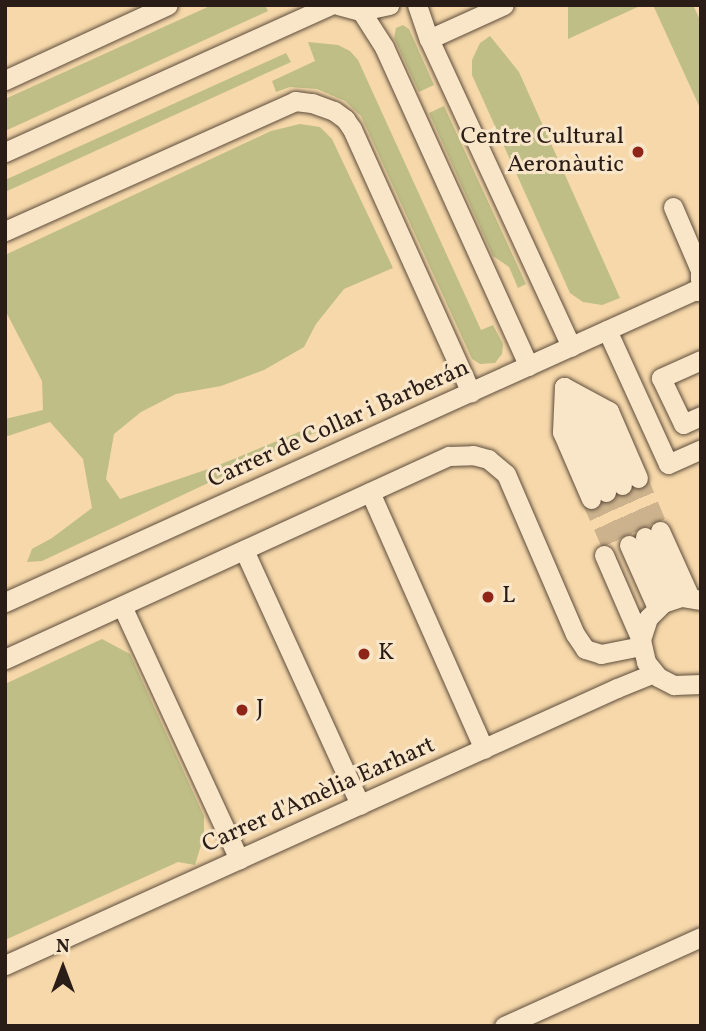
<!DOCTYPE html>
<html>
<head>
<meta charset="utf-8">
<style>
  body { margin:0 }
  #map { position:relative; width:706px; height:1031px; overflow:hidden; background:#f6d8aa; font-family:Vollkorn,serif }
  div>[style] { position:absolute }
  [style*='--x'] { left:calc(var(--x)*1px); top:calc(var(--y)*1px); width:calc(var(--w)*1px); rotate:calc(var(--a)*1deg) }
  .green>* { inset:0; background:#bfbe86 }
  .minor-tunnel>* { height:19px; margin-top:-9.5px; transform-origin:0; background:repeating-linear-gradient(90deg,#cdb38d 0 19px,transparent 0 29px) }
  .roads { filter:drop-shadow(0 0 2px #5d4c3c) drop-shadow(0 0 2px #5d4c3c) }
  .minor>* { height:19px; margin:-9.5px; padding:0 9.5px; transform-origin:9.5px; border-radius:9.5px; background:#f9e6c8 }
  .dots>* { width:19px; height:19px; translate:-50% -50%; box-sizing:border-box; border:4px solid #f9e6c8; border-radius:50% }
  span { translate:-50% -50%; white-space:nowrap; text-align:center; line-height:1.15; -webkit-text-stroke:6px #f9e6c8; paint-order:stroke }
  .poi-label { font-size:24px; color:#2a1d17 }
  .right { translate:-100% -50%; text-align:right }
  .left { translate:0 -50%; text-align:left }
  .street-label { font-size:24px; color:#2a1d17 }
  .frame { position:absolute; inset:0; border:7px solid #2a1d17; pointer-events:none }
  .north { position:absolute; left:28px; top:933px; width:70px; height:70px; -webkit-text-stroke:5px #f9e6c8; paint-order:stroke; rotate:0deg; font-size:19px; font-weight:700; line-height:28px; text-align:center; color:#2a1d17 }
  .north::after { content:''; display:block; margin:auto; width:24px; height:32px; background:#2a1d17; clip-path:polygon(50% 0,100% 100%,50% 72%,0 100%) }
</style>
</head>
<body>
<div id="map">
  <div class="green">
    <i style="clip-path:polygon(212px 5px,265px 5px,268px 11px,5px 131px,5px 99px)"></i>
    <i style="clip-path:polygon(568px 5px,642px 5px,568px 39px)"></i>
    <i style="clip-path:polygon(653px 5px,693px 5px,701px 22px,701px 110px)"></i>
    <i style="clip-path:polygon(403px 25px,409px 29px,434px 85px,419px 92px,394px 38px,396px 28px)"></i>
    <i style="clip-path:polygon(490px 36px,519px 72px,620px 298px,602px 305px,583px 302px,570px 293px,472px 75px,472px 60px,480px 43px)"></i>
    <i style="clip-path:polygon(308px 42px,338px 45px,350px 51px,358px 60px,481px 330px,493px 325px,503px 344px,502px 354px,495px 363px,480px 364px,472px 359px,361px 116px,345px 101px,317px 89px,290px 87px,276px 92px,272px 81px,315px 61px)"></i>
    <i style="clip-path:polygon(286px 53px,291px 62px,5px 192px,5px 180px)"></i>
    <i style="clip-path:polygon(444px 106px,526px 284px,518px 288px,509px 267px,493px 256px,429px 113px)"></i>
    <i style="clip-path:polygon(300px 124px,320px 127px,332px 139px,393px 268px,344px 289px,316px 324px,304px 347px,264px 370px,221px 386px,176px 394px,141px 412px,114px 434px,106px 479px,120px 499px,214px 467px,306px 429px,319px 431px,42px 561px,27px 562px,32px 549px,52px 538px,92px 508px,83px 459px,50px 422px,5px 437px,5px 419px,43px 410px,42px 381px,5px 310px,5px 255px,271px 131px)"></i>
    <i style="clip-path:polygon(102px 639px,130px 654px,204px 816px,204px 835px,195px 865px,178px 862px,5px 940px,5px 684px)"></i>
  </div>
  <div class="minor-tunnel">
    <i style="--x:638;--y:478;--w:57;--a:67.5"></i>
    <i style="--x:622;--y:485;--w:57;--a:66.1"></i>
    <i style="--x:606;--y:492;--w:58;--a:66.5"></i>
    <i style="--x:591;--y:499;--w:57;--a:66.1"></i>
  </div>
  <div class="roads">
    <div class="minor">
      <i style="--x:338;--y:5;--w:24;--a:15"></i>
      <i style="--x:361;--y:11;--w:29;--a:-12"></i>
      <i style="--x:417;--y:5;--w:36;--a:71"></i>
      <i style="--x:429;--y:39;--w:339;--a:65.2"></i>
      <i style="--x:361;--y:11;--w:43;--a:57.4"></i>
      <i style="--x:384;--y:47;--w:350;--a:65.6"></i>
      <i style="--x:429;--y:39;--w:82;--a:-24.4"></i>
      <i style="--x:5;--y:80;--w:179;--a:-24.7"></i>
      <i style="--x:5;--y:152;--w:357;--a:-24.3"></i>
      <i style="--x:673;--y:207;--w:69;--a:66.8"></i>
      <i style="--x:700;--y:270;--w:10;--a:90"></i>
      <i style="--x:5;--y:231;--w:318;--a:-24.1"></i>
      <i style="--x:295;--y:101;--w:17;--a:7"></i>
      <i style="--x:312;--y:103;--w:23;--a:20"></i>
      <i style="--x:334;--y:111;--w:14;--a:36"></i>
      <i style="--x:345;--y:119;--w:12;--a:55"></i>
      <i style="--x:352;--y:129;--w:289;--a:65.7"></i>
      <i style="--x:607;--y:330;--w:147;--a:65.5"></i>
      <i style="--x:668;--y:464;--w:36;--a:-24"></i>
      <i style="--x:701;--y:360;--w:44;--a:155.8"></i>
      <i style="--x:661;--y:378;--w:51;--a:64.4"></i>
      <i style="--x:683;--y:424;--w:20;--a:-24"></i>
      <i style="--x:370;--y:492;--w:281;--a:66.1"></i>
      <i style="--x:606;--y:492;--w:113;--a:-111.8"></i>
      <i style="--x:564;--y:387;--w:42;--a:46.9"></i>
      <i style="--x:593;--y:418;--w:73;--a:66.6"></i>
      <i style="--x:591;--y:499;--w:73;--a:-113.4"></i>
      <i style="--x:562;--y:432;--w:45;--a:-87.5"></i>
      <i style="--x:564;--y:387;--w:51;--a:28.1"></i>
      <i style="--x:609;--y:411;--w:73;--a:66.6"></i>
      <i style="--x:660;--y:531;--w:72;--a:65.6"></i>
      <i style="--x:645;--y:537;--w:68;--a:66.5"></i>
      <i style="--x:629;--y:545;--w:69;--a:66"></i>
      <i style="--x:244;--y:550;--w:280;--a:65.5"></i>
      <i style="--x:604;--y:555;--w:93;--a:66.5"></i>
      <i style="--x:701;--y:600;--w:20;--a:-171"></i>
      <i style="--x:681;--y:597;--w:19;--a:162"></i>
      <i style="--x:663;--y:603;--w:21;--a:135"></i>
      <i style="--x:648;--y:618;--w:23;--a:108"></i>
      <i style="--x:641;--y:640;--w:23;--a:77"></i>
      <i style="--x:646;--y:662;--w:19;--a:51"></i>
      <i style="--x:658;--y:677;--w:18;--a:27"></i>
      <i style="--x:674;--y:685;--w:27;--a:-2"></i>
      <i style="--x:5;--y:602;--w:755;--a:-24.32"></i>
      <i style="--x:693;--y:291;--w:8;--a:0"></i>
      <i style="--x:122;--y:606;--w:279;--a:65.2"></i>
      <i style="--x:5;--y:659;--w:488;--a:-24.6"></i>
      <i style="--x:449;--y:456;--w:24;--a:-2"></i>
      <i style="--x:473;--y:455;--w:16;--a:15"></i>
      <i style="--x:488;--y:459;--w:23;--a:40"></i>
      <i style="--x:506;--y:474;--w:174;--a:66.7"></i>
      <i style="--x:575;--y:634;--w:18;--a:56"></i>
      <i style="--x:585;--y:649;--w:17;--a:17"></i>
      <i style="--x:601;--y:654;--w:41;--a:-11.3"></i>
      <i style="--x:5;--y:965;--w:672;--a:-24.35"></i>
      <i style="--x:617;--y:688;--w:40;--a:-22"></i>
      <i style="--x:504;--y:1026;--w:216;--a:-24.3"></i>
    </div>
  </div>
  <div class="dots">
    <i style="left:638px;top:152px;background:#8f2418"></i>
    <i style="left:488px;top:597px;background:#8f2418"></i>
    <i style="left:364px;top:654px;background:#8f2418"></i>
    <i style="left:242px;top:710px;background:#8f2418"></i>
  </div>
  <div class="poi-label">
    <span class="right" style="left:624px;top:152px">Centre Cultural<br>Aeronàutic</span>
    <span class="left" style="left:502px;top:597px">L</span>
    <span class="left" style="left:378px;top:654px">K</span>
    <span class="left" style="left:256px;top:710px">J</span>
  </div>
  <div class="street-label">
    <span style="left:339px;top:425px;rotate:-24deg">Carrer de Collar i Barberán</span>
    <span style="left:319px;top:796px;rotate:-24deg">Carrer d'Amèlia Earhart</span>
  </div>
  <div class="frame"></div>
  <div class="north">N</div>
</div>
</body>
</html>
